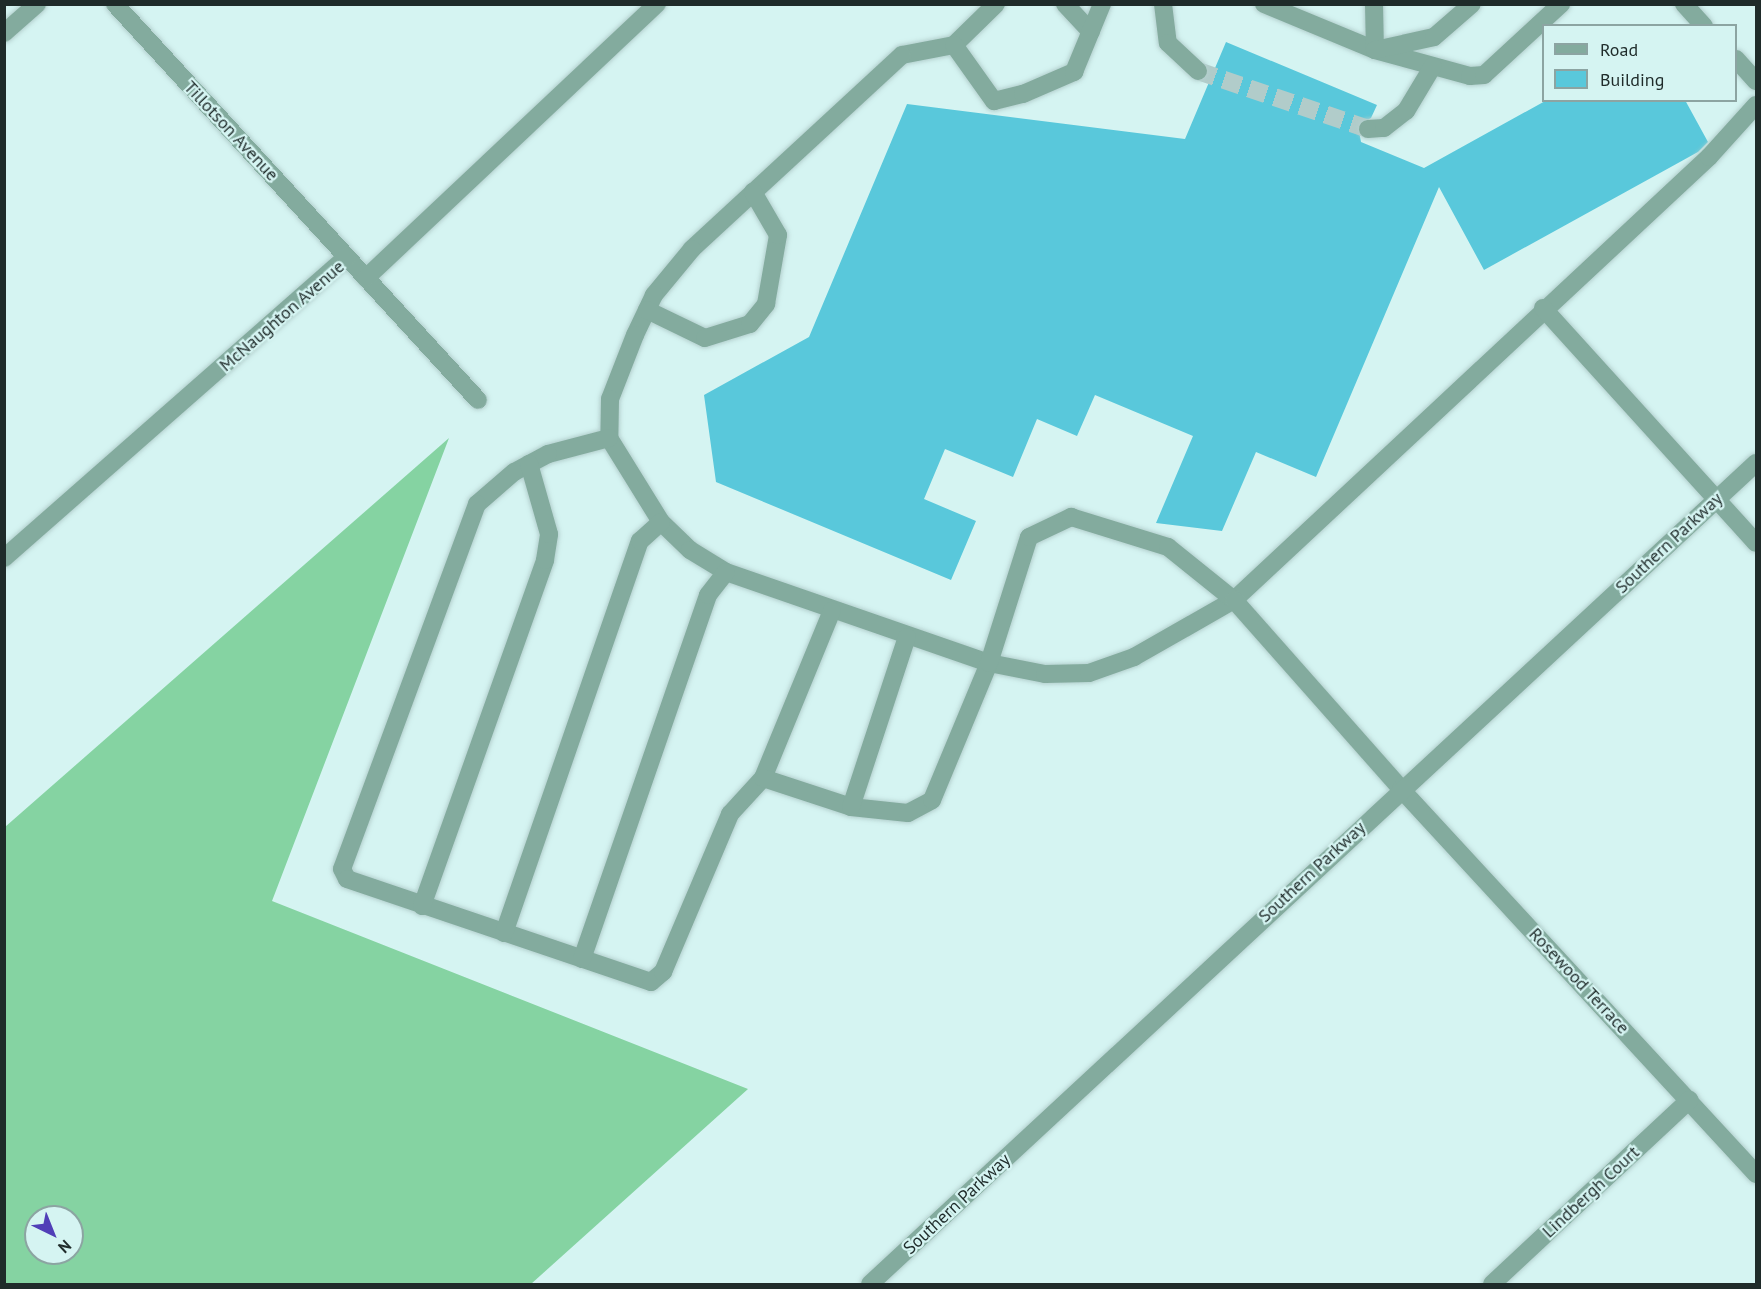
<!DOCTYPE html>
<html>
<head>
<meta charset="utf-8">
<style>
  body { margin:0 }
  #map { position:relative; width:1761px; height:1289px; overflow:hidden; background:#d5f4f2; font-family:"PT Sans",sans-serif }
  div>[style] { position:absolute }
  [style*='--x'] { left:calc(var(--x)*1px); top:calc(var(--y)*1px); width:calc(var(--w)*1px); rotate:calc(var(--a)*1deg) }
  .forest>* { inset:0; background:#85d3a2 }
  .building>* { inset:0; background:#59c8db }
  .minor-tunnel>* { height:18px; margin-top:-9px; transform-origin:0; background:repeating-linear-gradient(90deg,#b1ccca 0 18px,transparent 0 27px) }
  .roads { filter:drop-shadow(0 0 2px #b4d0ce) drop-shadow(0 0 2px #b4d0ce) }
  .minor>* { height:18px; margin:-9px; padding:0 9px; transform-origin:9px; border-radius:9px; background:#83ab9e }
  span { translate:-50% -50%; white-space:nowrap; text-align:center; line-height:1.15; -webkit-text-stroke:4.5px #d5f4f2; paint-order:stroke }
  .street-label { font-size:18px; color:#1f2b2a }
  .frame { position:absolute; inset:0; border:6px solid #1f2b2a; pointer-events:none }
  .legend { position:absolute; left:1542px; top:24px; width:195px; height:78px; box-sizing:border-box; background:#d5f4f2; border:2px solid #8ca4a2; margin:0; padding:8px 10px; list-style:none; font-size:18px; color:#1f2b2a }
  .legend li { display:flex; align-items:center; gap:12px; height:30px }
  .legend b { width:30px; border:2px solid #8ca4a2 }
  .north { position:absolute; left:24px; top:1205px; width:60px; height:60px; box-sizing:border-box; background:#d5f4f2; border:2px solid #8ca4a2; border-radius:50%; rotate:137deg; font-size:16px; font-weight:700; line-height:24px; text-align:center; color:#1f2b2a }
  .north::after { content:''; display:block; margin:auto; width:21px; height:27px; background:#503fb7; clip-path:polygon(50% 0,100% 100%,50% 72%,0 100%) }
</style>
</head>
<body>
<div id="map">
  <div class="forest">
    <i style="clip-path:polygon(evenodd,449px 438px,272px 901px,748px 1089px,531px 1284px,5px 1284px,5px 827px,449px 438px,36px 1217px,72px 1217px,72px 1253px,36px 1253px,36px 1217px)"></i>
  </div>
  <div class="building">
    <i style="clip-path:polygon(1226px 42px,1377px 105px,1371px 118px,1358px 125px,1361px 142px,1424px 168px,1547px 100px,1685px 100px,1708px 142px,1698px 152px,1484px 270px,1439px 187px,1316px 477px,1256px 452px,1222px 531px,1156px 523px,1193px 436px,1095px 395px,1077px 436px,1037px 419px,1013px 477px,945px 449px,924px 499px,976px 521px,951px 580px,716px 482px,704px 395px,809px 337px,907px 104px,1185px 139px)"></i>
  </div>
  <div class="minor-tunnel">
    <i style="--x:1198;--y:71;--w:180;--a:18.8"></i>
  </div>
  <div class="roads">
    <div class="minor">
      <i style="--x:115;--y:4;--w:537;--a:47.49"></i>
      <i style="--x:996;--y:4;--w:59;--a:135.7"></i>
      <i style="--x:954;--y:45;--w:53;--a:169.1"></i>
      <i style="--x:902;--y:55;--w:286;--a:137.3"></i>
      <i style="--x:692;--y:249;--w:60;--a:129.6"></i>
      <i style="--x:654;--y:295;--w:44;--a:115.4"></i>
      <i style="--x:635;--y:335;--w:69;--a:111.3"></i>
      <i style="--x:610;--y:399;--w:39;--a:91"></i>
      <i style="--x:609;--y:438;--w:99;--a:58.2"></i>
      <i style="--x:661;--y:522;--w:40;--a:44"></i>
      <i style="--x:690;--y:550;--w:42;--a:31.4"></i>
      <i style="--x:726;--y:572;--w:278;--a:19.1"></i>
      <i style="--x:989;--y:663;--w:57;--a:11.1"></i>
      <i style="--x:1045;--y:674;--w:44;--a:-1.3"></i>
      <i style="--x:1089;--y:673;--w:48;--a:-19.6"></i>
      <i style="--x:1134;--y:657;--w:115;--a:-29.7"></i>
      <i style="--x:1234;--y:600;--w:650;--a:-43"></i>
      <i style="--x:1709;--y:157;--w:70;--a:-47.9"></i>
      <i style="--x:1065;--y:4;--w:38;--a:47"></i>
      <i style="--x:1163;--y:4;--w:39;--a:83"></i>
      <i style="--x:1168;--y:43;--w:41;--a:43"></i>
      <i style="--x:1264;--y:4;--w:120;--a:22.5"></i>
      <i style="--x:1375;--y:50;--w:98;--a:15.3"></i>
      <i style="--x:1470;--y:76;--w:14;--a:-4"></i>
      <i style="--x:1484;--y:75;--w:105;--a:-42.7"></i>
      <i style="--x:1374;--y:4;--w:46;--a:88.8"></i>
      <i style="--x:1375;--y:50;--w:60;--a:-12.4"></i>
      <i style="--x:1434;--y:37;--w:50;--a:-41"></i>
      <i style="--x:1684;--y:4;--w:30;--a:48"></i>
      <i style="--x:4;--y:33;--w:44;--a:-41.3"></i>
      <i style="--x:954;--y:45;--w:69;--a:54.5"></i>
      <i style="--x:994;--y:101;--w:30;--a:-14"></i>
      <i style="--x:1023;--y:94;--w:56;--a:-23.3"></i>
      <i style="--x:1074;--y:72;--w:74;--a:-67.6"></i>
      <i style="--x:1736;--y:59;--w:30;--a:48"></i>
      <i style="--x:1368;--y:129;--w:16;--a:-4"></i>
      <i style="--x:1384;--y:128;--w:28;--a:-38"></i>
      <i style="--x:1406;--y:111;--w:52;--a:-59"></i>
      <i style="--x:366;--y:278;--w:400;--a:-43.3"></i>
      <i style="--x:1543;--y:308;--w:317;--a:47.8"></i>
      <i style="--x:647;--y:310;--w:64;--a:25.8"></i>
      <i style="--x:705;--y:338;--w:47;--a:-17.3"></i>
      <i style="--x:750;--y:324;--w:26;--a:-51"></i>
      <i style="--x:766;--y:304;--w:70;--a:-80.1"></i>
      <i style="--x:778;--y:235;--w:50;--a:-120.2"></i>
      <i style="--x:609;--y:438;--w:63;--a:165.3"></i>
      <i style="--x:548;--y:454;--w:38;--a:152"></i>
      <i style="--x:514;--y:472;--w:49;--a:139.1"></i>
      <i style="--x:477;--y:504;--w:389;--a:110.3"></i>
      <i style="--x:342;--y:869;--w:11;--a:63"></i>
      <i style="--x:347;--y:879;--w:321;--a:18.7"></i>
      <i style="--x:651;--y:982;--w:16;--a:-40"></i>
      <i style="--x:663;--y:972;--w:172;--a:-67"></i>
      <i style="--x:730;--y:814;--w:49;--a:-47.5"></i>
      <i style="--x:763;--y:778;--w:181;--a:-67.6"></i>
      <i style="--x:4;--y:558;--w:456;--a:-41.3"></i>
      <i style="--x:763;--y:778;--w:93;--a:18.2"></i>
      <i style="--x:851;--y:807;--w:57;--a:6"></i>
      <i style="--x:908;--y:813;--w:27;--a:-28"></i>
      <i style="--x:932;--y:800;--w:148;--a:-67.4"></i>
      <i style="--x:989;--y:663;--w:132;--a:-72.4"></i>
      <i style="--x:1029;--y:537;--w:47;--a:-25.5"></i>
      <i style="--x:1071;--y:517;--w:102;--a:17.2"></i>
      <i style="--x:1168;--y:547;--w:85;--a:38.8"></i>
      <i style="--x:1234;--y:600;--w:252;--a:48.5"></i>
      <i style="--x:1401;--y:789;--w:524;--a:47.32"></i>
      <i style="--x:851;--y:807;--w:179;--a:-71.8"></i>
      <i style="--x:422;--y:906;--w:367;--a:-70.4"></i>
      <i style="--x:545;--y:560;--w:26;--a:-81"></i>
      <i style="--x:549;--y:534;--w:73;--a:-105.9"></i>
      <i style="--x:504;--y:933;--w:415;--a:-70.9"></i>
      <i style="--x:640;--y:541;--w:28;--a:-42"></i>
      <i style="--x:582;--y:959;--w:385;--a:-70.9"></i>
      <i style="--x:708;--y:595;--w:29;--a:-52"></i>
      <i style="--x:870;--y:1284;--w:1208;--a:-42.82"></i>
      <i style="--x:1492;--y:1284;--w:270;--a:-43"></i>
    </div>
  </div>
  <div class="street-label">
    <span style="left:231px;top:131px;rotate:47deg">Tillotson Avenue</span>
    <span style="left:282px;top:316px;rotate:-41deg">McNaughton Avenue</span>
    <span style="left:1669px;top:543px;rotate:-43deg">Southern Parkway</span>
    <span style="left:1312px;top:872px;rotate:-43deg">Southern Parkway</span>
    <span style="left:1579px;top:981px;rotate:47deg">Rosewood Terrace</span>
    <span style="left:1591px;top:1192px;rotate:-43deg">Lindbergh Court</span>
    <span style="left:957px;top:1204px;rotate:-43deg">Southern Parkway</span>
  </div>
  <div class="frame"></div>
  <ul class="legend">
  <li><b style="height:8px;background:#83ab9e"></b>Road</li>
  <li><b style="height:16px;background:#59c8db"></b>Building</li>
  </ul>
  <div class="north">N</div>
</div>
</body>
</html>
